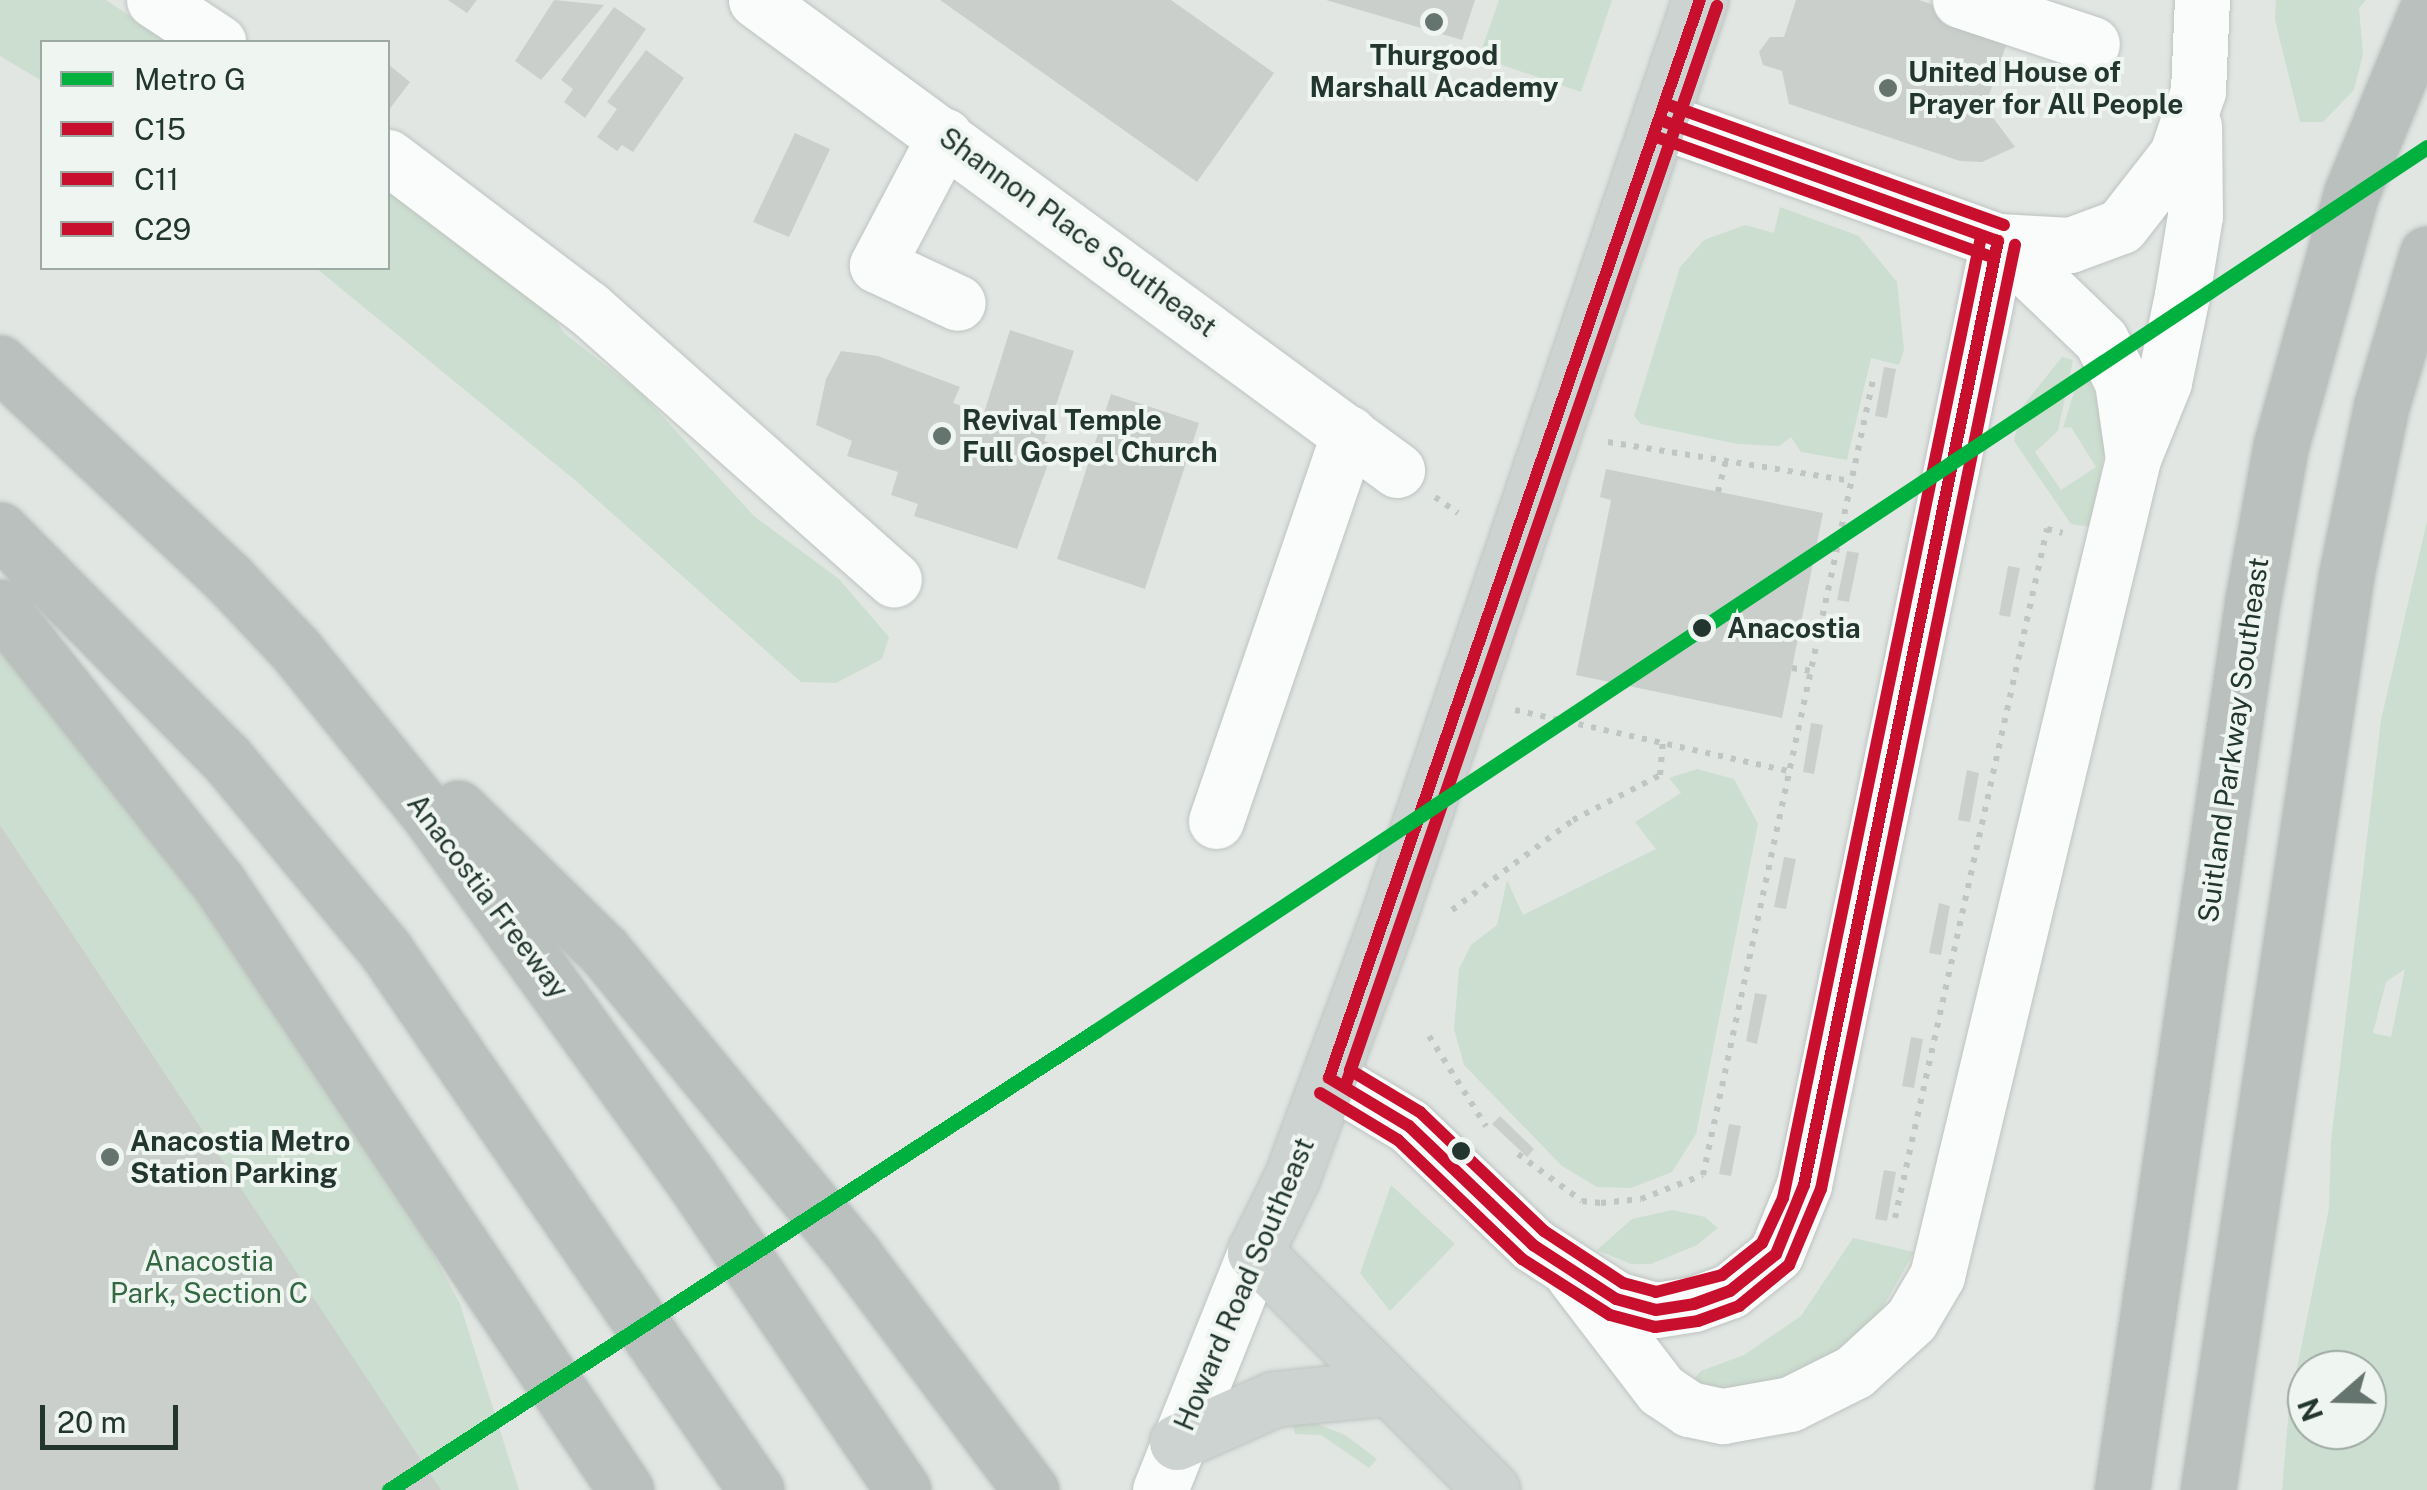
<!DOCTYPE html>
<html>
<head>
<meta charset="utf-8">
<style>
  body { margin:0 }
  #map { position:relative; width:2427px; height:1490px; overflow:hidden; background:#e1e6e3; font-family:"Public Sans",sans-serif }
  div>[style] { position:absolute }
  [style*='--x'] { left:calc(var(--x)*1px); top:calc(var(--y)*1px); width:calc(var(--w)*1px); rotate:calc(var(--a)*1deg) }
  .green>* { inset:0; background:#ccdecf }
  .building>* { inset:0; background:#cacfcc }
  .path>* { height:6px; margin-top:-3px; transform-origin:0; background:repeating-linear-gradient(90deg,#bfc6c3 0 5px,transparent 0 13px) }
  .roads { filter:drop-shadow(0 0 2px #bec3c0) drop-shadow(0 0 2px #bec3c0) }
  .minor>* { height:55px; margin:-27.5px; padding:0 27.5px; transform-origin:27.5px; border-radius:27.5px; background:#fafbfb }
  .major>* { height:55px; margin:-27.5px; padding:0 27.5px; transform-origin:27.5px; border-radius:27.5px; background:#cdd3d0 }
  .highway>* { height:55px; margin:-27.5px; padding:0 27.5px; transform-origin:27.5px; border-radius:27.5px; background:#bac0be }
  .bus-1>* { height:12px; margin:-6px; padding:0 6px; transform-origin:6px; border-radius:6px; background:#c8102e }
  .bus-2>* { height:12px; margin:-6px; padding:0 6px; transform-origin:6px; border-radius:6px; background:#c8102e }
  .bus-3>* { height:12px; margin:-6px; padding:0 6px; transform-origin:6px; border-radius:6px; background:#c8102e }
  .metro-1>* { height:15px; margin:-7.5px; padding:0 7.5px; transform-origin:7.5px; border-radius:7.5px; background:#00b140 }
  .dots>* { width:28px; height:28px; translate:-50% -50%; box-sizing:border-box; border:5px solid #eff5f1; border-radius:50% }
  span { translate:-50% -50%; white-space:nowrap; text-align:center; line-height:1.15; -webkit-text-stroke:8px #eff5f1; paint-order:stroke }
  .poi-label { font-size:28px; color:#22362f; font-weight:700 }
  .left { translate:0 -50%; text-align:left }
  .street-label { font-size:28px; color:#22362f }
  .stop-label { font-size:28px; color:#22362f; font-weight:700 }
  .park-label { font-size:28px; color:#326742 }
  .legend { position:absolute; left:40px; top:40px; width:350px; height:230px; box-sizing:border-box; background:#eff5f1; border:2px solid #9da9a3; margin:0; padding:12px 18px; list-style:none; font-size:30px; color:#22362f }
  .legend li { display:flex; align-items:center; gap:20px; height:50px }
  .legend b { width:50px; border:2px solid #9da9a3 }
  .north { position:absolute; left:2287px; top:1350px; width:100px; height:100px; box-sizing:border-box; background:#eff5f1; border:2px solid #9da9a3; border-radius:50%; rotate:250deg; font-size:28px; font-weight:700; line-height:40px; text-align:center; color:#22362f }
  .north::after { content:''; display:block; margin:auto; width:35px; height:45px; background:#65746e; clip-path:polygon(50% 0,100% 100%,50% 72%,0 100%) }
  .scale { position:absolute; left:40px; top:1405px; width:138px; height:45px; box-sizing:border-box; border:5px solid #22362f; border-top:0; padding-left:12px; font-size:30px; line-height:35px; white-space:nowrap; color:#22362f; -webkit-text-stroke:8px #eff5f1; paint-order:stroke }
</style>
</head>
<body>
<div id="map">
  <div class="green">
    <i style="clip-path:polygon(0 0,106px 0,169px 42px,42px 42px,42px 81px,0 56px)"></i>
    <i style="clip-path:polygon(1499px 0,1612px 0,1581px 92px,1479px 57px)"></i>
    <i style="clip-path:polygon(2276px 0,2366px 0,2359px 8px,2363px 54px,2354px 90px,2323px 122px,2300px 122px,2275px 20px)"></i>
    <i style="clip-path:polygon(388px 188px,553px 316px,564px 333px,642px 394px,754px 516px,839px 579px,889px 637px,882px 659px,836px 683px,801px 682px,576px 481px,316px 268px,388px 268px)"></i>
    <i style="clip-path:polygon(1780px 207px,1859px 236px,1897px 282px,1904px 350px,1899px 365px,1871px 358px,1847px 460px,1801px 452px,1791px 437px,1779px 446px,1738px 444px,1641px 424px,1634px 416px,1680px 267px,1704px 240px,1745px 225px,1774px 233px)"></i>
    <i style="clip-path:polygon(2062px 357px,2073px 360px,2058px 431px,2035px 452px,2061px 490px,2096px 467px,2071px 427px,2063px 428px,2082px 365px,2097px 398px,2105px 447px,2091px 527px,2071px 524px,2014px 441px,2022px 407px)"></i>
    <i style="clip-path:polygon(evenodd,2427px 521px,2427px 1490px,2282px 1490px,2289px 1408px,2329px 1208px,2331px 1141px,2381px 720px,2427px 521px,2405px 969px,2391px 1037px,2373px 1033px,2386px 982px,2405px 969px,2427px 521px,2307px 1370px,2367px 1370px,2367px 1430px,2307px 1430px,2307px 1370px)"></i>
    <i style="clip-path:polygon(0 624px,282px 971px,460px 1304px,519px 1490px,0 1490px)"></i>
    <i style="clip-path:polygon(1697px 769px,1734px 779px,1758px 824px,1696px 1134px,1672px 1172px,1631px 1188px,1597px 1187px,1562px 1166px,1464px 1065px,1454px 1029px,1459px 969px,1471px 945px,1497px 925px,1507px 880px,1523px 915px,1656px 849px,1635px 822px,1681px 793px,1669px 778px)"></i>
    <i style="clip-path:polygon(1391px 1185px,1455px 1244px,1390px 1311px,1360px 1273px)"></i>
    <i style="clip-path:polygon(1672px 1210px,1705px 1217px,1718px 1228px,1697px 1245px,1651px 1264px,1631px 1264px,1597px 1250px,1632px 1219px)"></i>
    <i style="clip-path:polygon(1853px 1238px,1914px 1252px,1870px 1330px,1796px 1380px,1725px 1395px,1689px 1384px,1701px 1371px,1744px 1355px,1801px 1316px)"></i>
    <i style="clip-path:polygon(1308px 1420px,1345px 1435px,1377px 1459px,1369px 1468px,1321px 1435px,1295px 1434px,1292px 1423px)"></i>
  </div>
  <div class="building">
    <i style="clip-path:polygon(448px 0,477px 0,467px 13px)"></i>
    <i style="clip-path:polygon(554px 0,604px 5px,541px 80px,515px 61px)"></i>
    <i style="clip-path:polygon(940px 0,1171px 0,1274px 73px,1197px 182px)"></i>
    <i style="clip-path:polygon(1326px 0,1475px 0,1462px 40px)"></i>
    <i style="clip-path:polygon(1796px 0,1919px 0,2011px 31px,1985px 107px,2015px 147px,1982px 162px,1960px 161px,1789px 104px,1782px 71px,1763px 65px,1759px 52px,1770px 37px,1784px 37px)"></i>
    <i style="clip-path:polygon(614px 7px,646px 29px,585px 118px,564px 102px,573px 89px,561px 80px)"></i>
    <i style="clip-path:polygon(646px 50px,684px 78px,633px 152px,622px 145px,617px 151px,597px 137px,617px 109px,607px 102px)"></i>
    <i style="clip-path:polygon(388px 64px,410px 82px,388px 111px)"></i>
    <i style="clip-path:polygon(795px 133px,830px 149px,789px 237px,753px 222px)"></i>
    <i style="clip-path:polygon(1010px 330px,1074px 351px,1044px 441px,1055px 445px,1017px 549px,914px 516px,918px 504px,891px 495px,898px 472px,847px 456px,852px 441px,816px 425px,826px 379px,841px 351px,878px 356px,960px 387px,953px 403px,984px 413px)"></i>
    <i style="clip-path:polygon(1884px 367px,1896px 369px,1887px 418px,1875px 416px)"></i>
    <i style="clip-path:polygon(1111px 394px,1199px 423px,1145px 589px,1057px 559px)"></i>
    <i style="clip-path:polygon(1606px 469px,1823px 513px,1782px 718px,1576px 675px,1611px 500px,1600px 497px)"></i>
    <i style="clip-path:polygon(1847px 551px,1859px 553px,1849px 602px,1837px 600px)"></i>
    <i style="clip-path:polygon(2008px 566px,2020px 568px,2010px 617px,1999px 615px)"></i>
    <i style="clip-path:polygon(1811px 723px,1823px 725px,1814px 774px,1803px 772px)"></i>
    <i style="clip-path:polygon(1967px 770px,1979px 773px,1970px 822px,1958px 820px)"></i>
    <i style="clip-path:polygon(0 825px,441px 1490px,0 1490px)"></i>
    <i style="clip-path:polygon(1784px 857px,1796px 859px,1786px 909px,1774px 907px)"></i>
    <i style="clip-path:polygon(1939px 903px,1950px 906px,1941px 955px,1929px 953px)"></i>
    <i style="clip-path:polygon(1755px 993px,1767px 995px,1757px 1044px,1746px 1041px)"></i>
    <i style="clip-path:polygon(1911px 1037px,1923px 1039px,1914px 1088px,1902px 1086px)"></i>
    <i style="clip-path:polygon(1500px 1116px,1534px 1149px,1527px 1157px,1492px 1124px)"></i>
    <i style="clip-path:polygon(1729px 1124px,1741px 1126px,1731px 1176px,1719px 1174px)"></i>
    <i style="clip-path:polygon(1884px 1170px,1896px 1172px,1887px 1221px,1875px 1219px)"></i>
  </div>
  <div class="path">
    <i style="--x:1608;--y:442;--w:246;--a:9.1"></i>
    <i style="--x:1718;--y:492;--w:37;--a:-76"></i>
    <i style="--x:1435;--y:497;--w:28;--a:35"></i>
    <i style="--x:1792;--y:668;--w:18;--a:9"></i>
    <i style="--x:1515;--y:710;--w:281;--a:12.6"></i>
    <i style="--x:1452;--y:910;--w:151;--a:-36.6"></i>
    <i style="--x:1573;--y:820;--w:98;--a:-27.3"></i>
    <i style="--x:1660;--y:775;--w:33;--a:-85"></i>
    <i style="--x:1429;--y:1036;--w:107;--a:57.7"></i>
    <i style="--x:1518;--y:1154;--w:79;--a:36.3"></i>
    <i style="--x:1582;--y:1201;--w:19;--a:6"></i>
    <i style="--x:1601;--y:1203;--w:40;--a:-5.7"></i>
    <i style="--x:1641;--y:1199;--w:66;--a:-21.2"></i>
    <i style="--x:1703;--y:1175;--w:818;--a:-77.93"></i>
    <i style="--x:1895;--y:1218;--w:706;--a:-77.56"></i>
    <i style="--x:2047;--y:529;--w:16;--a:14"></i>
  </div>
  <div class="roads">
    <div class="minor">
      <i style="--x:154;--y:0;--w:77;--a:33.3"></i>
      <i style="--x:756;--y:0;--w:795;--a:36.25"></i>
      <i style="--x:1960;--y:0;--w:139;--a:18.4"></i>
      <i style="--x:1660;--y:120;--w:359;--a:19.7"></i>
      <i style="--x:1998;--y:241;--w:72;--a:3.2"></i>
      <i style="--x:2070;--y:245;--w:54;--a:-20.4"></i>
      <i style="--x:2121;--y:226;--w:91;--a:-52.1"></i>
      <i style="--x:2177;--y:154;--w:66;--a:-71.6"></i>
      <i style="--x:2198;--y:91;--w:91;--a:-87.5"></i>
      <i style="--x:945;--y:136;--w:146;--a:117.8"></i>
      <i style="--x:877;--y:265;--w:89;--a:25.1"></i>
      <i style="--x:388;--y:157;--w:251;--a:37.1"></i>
      <i style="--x:588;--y:308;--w:409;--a:41.6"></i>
      <i style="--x:2134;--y:456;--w:80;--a:-67.9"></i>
      <i style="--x:2164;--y:382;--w:89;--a:-78.3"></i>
      <i style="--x:2182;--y:295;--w:80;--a:-80.7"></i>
      <i style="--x:2195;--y:216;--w:90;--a:-90.6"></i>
      <i style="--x:1216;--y:821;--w:410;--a:-71.1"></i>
      <i style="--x:1329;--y:1078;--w:93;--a:31"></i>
      <i style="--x:1409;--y:1126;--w:172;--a:43.8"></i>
      <i style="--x:1533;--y:1245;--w:99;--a:33"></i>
      <i style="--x:1616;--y:1299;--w:41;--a:15.4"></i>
      <i style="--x:1656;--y:1310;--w:38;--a:-9"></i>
      <i style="--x:1694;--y:1304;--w:38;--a:-20"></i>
      <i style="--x:1730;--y:1291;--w:59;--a:-38.8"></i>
      <i style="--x:1776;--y:1254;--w:74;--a:-67.9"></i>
      <i style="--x:1804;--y:1185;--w:964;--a:-78.39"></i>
      <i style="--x:1573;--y:1275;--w:145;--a:52.6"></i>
      <i style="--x:1661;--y:1390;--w:34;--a:34"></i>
      <i style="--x:1689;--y:1409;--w:35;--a:12"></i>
      <i style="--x:1723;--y:1416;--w:68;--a:-10.2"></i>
      <i style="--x:1790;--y:1404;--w:72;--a:-26.6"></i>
      <i style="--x:1854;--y:1372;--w:77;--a:-42.4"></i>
      <i style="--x:1911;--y:1320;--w:51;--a:-59.4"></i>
      <i style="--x:1937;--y:1276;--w:840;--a:-76.51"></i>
      <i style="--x:2133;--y:459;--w:78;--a:-98.1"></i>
      <i style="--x:2122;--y:382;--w:47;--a:-116.6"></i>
      <i style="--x:2101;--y:340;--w:143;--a:-136.1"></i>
      <i style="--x:1160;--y:1490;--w:256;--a:-68.2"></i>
    </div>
    <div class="major">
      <i style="--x:1177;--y:1442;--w:106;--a:-23.9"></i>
      <i style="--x:1274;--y:1399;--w:112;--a:-5.7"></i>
      <i style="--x:1492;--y:1490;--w:336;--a:-134.9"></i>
      <i style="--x:1255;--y:1252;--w:84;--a:-63.7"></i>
      <i style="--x:1292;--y:1177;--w:273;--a:-69.6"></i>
      <i style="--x:1387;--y:921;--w:973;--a:-71.23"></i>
    </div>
    <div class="highway">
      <i style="--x:0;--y:363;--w:315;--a:43.3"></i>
      <i style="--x:229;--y:579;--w:96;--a:46.7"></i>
      <i style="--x:295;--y:649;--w:210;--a:51"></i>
      <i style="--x:427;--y:812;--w:444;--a:54.2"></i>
      <i style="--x:687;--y:1172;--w:384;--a:55.8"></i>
      <i style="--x:0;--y:530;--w:321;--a:45.3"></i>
      <i style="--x:226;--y:758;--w:251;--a:50.3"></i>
      <i style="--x:386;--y:951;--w:654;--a:55.53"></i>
      <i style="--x:0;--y:607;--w:351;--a:51.6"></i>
      <i style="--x:218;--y:882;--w:732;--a:56.14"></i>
      <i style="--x:458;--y:808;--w:204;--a:44.4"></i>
      <i style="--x:604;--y:951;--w:395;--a:50.5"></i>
      <i style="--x:855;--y:1256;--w:293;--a:53.1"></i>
      <i style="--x:2122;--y:1490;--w:895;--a:-81.65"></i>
      <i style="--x:2252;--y:604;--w:162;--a:-79.7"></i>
      <i style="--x:2281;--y:445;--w:261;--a:-74.4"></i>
      <i style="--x:2351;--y:194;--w:199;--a:-67.6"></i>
      <i style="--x:2208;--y:1490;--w:924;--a:-81.41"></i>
      <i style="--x:2346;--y:576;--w:173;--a:-78.3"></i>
      <i style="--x:2381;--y:407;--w:160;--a:-73.3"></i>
    </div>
  </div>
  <div class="bus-1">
    <i style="--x:1660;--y:120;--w:359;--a:19.7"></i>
    <i style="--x:1329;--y:1078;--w:93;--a:31"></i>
    <i style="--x:1409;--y:1126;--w:172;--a:43.8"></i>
    <i style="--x:1533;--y:1245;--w:99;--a:33"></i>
    <i style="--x:1616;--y:1299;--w:41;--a:15.4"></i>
    <i style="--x:1656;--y:1310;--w:38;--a:-9"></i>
    <i style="--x:1694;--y:1304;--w:38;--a:-20"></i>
    <i style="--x:1730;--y:1291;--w:59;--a:-38.8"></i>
    <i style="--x:1776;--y:1254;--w:74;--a:-67.9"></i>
    <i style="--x:1804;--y:1185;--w:964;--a:-78.39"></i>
    <i style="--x:1329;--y:1078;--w:1140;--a:-71.01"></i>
  </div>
  <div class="bus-2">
    <i style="--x:1654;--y:136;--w:359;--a:19.7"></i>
    <i style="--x:1346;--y:1084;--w:1140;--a:-71.01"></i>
    <i style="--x:1320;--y:1093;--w:91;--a:31.1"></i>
    <i style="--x:1398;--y:1140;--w:172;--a:43.8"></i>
    <i style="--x:1522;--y:1259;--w:104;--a:32.5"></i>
    <i style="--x:1610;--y:1315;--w:47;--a:14.9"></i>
    <i style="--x:1655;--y:1327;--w:43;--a:-7.9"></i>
    <i style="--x:1698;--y:1321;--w:44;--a:-20.1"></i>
    <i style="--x:1739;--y:1306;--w:65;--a:-39.4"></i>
    <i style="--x:1789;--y:1265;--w:82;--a:-67.2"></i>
    <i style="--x:1821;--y:1189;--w:964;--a:-78.39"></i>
  </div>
  <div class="bus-3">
    <i style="--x:1717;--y:6;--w:1126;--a:109.03"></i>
    <i style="--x:1350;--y:1070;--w:82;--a:31"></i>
    <i style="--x:1420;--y:1112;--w:172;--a:43.8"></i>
    <i style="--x:1544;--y:1231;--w:95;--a:33.4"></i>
    <i style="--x:1623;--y:1283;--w:34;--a:15"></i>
    <i style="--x:1656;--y:1292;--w:68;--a:-14.4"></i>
    <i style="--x:1722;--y:1275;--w:51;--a:-38.7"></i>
    <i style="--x:1762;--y:1243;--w:50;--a:-65"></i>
    <i style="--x:1783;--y:1198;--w:981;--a:-78.36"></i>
    <i style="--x:1666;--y:104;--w:359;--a:19.7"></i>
  </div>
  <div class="metro-1">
    <i style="--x:389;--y:1490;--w:841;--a:-33.01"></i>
    <i style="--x:1094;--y:1032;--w:1600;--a:-33.58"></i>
  </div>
  <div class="dots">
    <i style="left:1434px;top:22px;background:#65746e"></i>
    <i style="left:1888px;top:88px;background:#65746e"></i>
    <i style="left:942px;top:436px;background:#65746e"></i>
    <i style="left:1702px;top:628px;background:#22362f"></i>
    <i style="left:1461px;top:1151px;background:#22362f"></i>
    <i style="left:110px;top:1157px;background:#65746e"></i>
  </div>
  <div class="poi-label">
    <span style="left:1434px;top:71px">Thurgood<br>Marshall Academy</span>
    <span class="left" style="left:1908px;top:88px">United House of<br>Prayer for All People</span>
    <span class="left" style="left:962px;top:436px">Revival Temple<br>Full Gospel Church</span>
    <span class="left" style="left:130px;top:1157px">Anacostia Metro<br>Station Parking</span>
  </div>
  <div class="street-label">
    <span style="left:1078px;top:232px;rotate:36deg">Shannon Place Southeast</span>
    <span style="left:2233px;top:740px;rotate:-82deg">Suitland Parkway Southeast</span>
    <span style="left:488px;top:896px;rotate:53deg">Anacostia Freeway</span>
    <span style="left:1244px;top:1284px;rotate:-67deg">Howard Road Southeast</span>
  </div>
  <div class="stop-label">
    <span class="left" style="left:1727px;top:628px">Anacostia</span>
  </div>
  <div class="park-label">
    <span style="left:209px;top:1277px">Anacostia<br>Park, Section C</span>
  </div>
  <ul class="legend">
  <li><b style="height:12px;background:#00b140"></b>Metro G</li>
  <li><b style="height:12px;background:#c8102e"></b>C15</li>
  <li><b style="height:12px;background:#c8102e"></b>C11</li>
  <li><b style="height:12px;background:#c8102e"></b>C29</li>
  </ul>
  <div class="north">N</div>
  <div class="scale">20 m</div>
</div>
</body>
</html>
